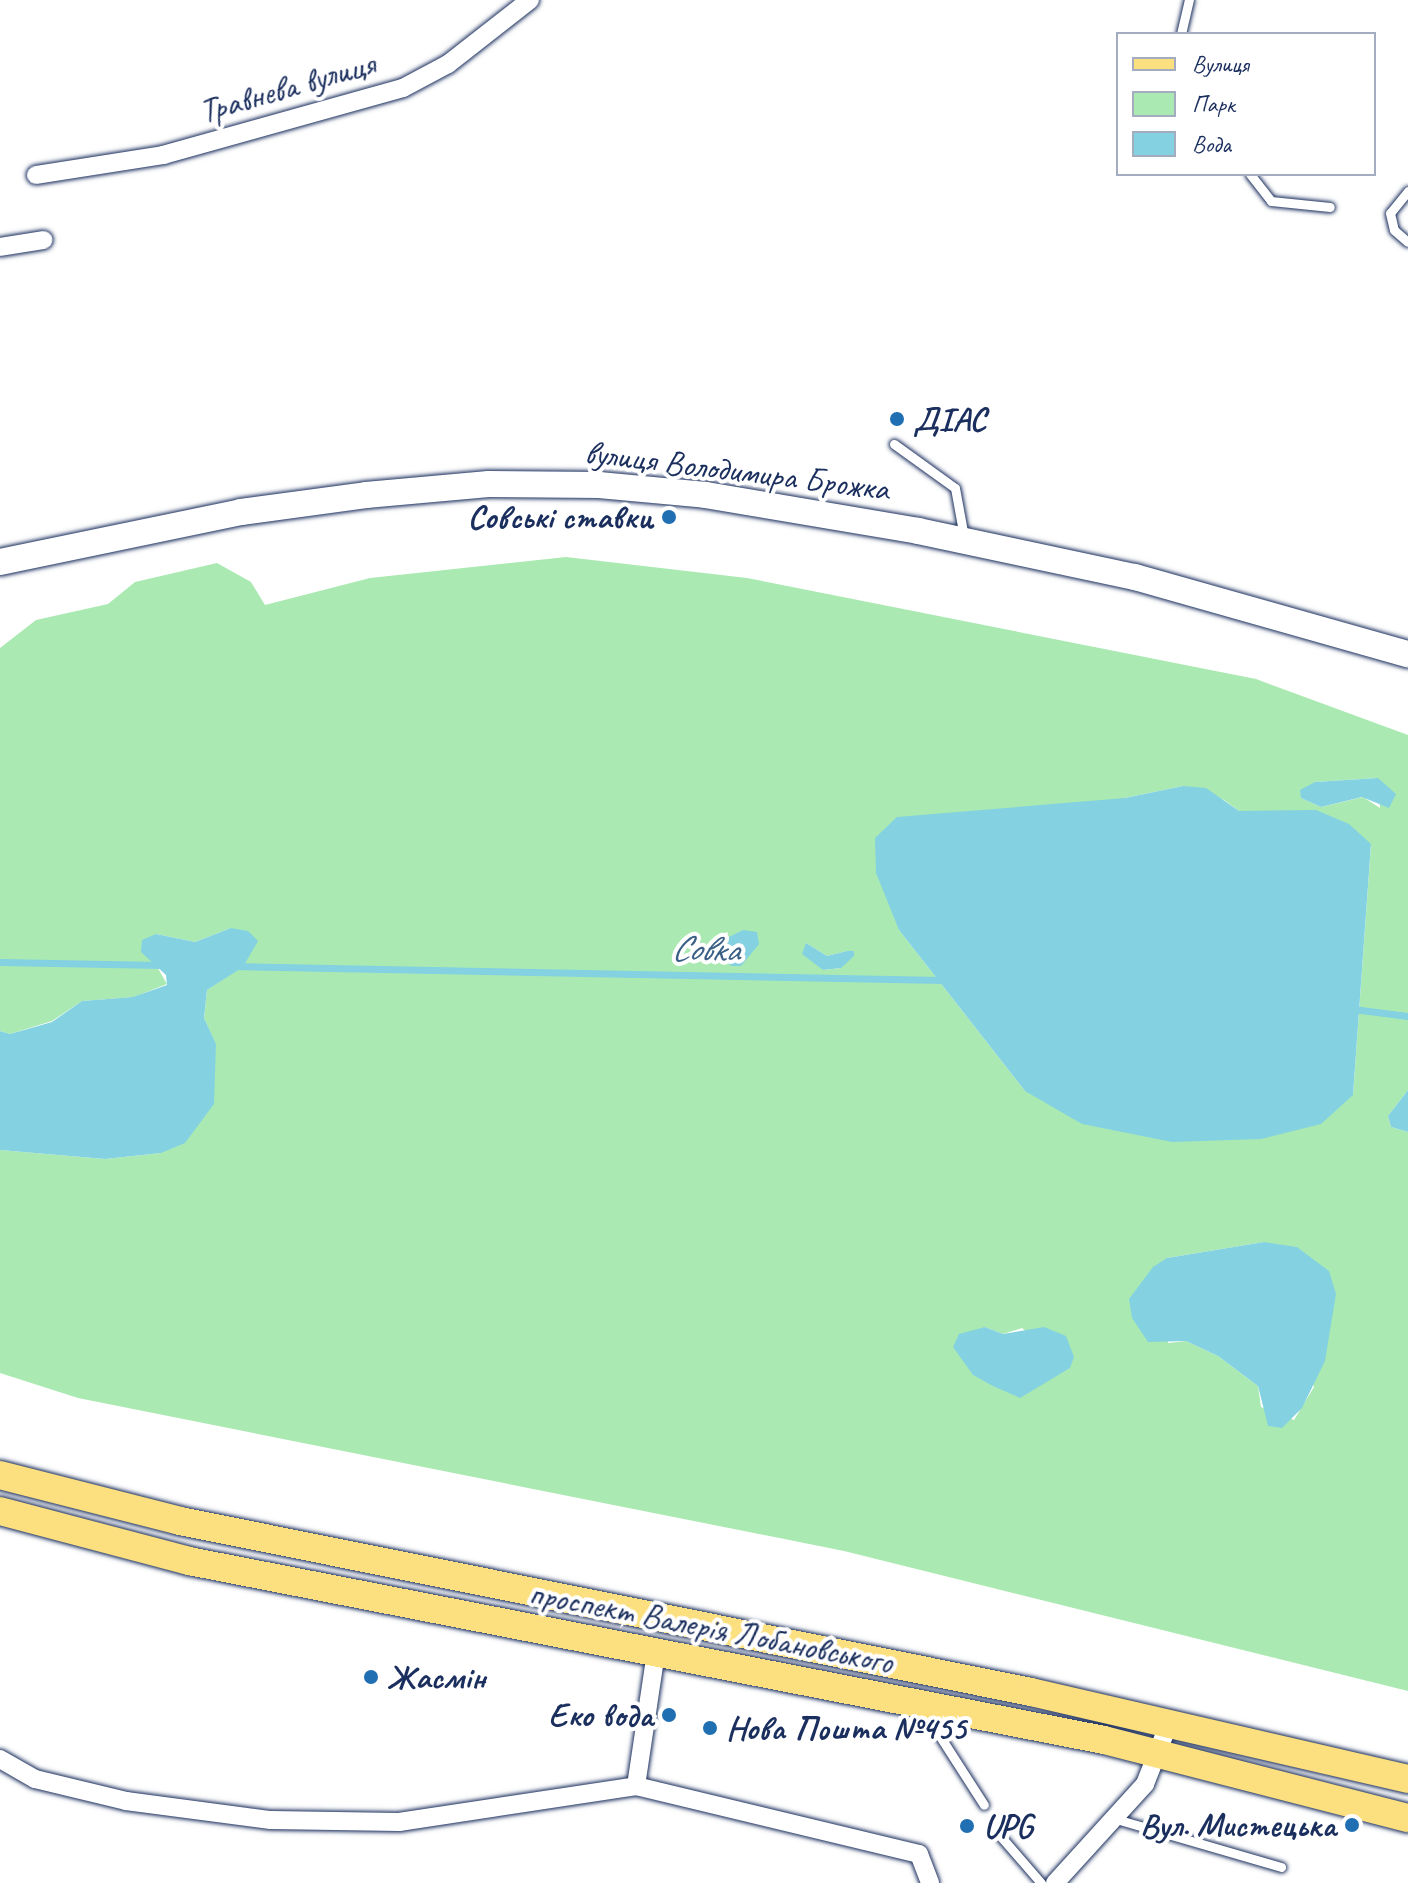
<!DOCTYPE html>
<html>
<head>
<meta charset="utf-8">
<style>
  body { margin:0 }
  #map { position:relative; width:1408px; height:1883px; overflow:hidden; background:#fff; font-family:Caveat,sans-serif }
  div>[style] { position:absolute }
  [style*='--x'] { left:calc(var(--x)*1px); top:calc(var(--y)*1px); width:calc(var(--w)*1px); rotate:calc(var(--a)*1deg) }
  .green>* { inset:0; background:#aaeab2 }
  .water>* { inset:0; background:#83d1e1 }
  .stream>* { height:7px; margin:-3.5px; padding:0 3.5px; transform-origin:3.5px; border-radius:3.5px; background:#83d1e1 }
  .roads { filter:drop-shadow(0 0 2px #1b2f5e) drop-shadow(0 0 2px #1b2f5e) }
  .lane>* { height:9px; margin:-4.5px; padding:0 4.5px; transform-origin:4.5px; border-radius:4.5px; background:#fff }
  .street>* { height:18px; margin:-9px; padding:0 9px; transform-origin:9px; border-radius:9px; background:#fff }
  .secondary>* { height:26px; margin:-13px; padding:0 13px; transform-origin:13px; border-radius:13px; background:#fff }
  .primary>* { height:28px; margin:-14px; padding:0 14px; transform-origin:14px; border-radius:14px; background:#fce080 }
  .dots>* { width:22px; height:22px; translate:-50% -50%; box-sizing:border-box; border:4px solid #fff; border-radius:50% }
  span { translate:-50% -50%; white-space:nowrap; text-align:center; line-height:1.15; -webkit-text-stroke:8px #fff; paint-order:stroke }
  .street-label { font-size:34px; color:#1b2f5e }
  .poi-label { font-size:34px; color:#1b2f5e; font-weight:700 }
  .left { translate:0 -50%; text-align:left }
  .right { translate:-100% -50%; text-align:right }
  .water-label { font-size:36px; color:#3a6085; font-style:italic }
  .legend { position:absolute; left:1116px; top:32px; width:260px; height:144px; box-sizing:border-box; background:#fff; border:2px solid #a4acbf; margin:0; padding:10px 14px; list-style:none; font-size:24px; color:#1b2f5e }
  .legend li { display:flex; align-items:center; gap:16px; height:40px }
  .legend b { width:40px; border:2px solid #a4acbf }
</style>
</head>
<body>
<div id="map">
  <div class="green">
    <i style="clip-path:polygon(evenodd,566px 557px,747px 578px,1256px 679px,1408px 735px,1408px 1090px,1388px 1116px,1391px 1127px,1408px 1132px,1408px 1691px,844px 1551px,78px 1398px,0 1373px,0 1150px,105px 1159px,161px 1153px,216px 1045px,204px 1018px,207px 990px,243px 966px,231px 928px,195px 942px,156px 934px,156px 965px,167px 984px,134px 997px,82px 1001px,52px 1021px,10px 1034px,0 1031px,0 648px,36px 620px,108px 604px,135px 582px,217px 563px,251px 582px,265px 605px,370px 578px,566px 557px,1378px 778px,1380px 808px,1363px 797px,1321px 807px,1301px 798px,1315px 782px,1378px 778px,566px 557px,1183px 786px,1224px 800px,1239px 811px,1371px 845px,1353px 1095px,1025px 1091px,899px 930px,1125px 798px,1183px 786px,566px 557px,729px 937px,748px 956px,741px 965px,725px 962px,729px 937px,566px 557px,806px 943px,827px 956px,847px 951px,841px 968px,823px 970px,806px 943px,566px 557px,1264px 1242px,1314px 1387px,1294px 1420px,1261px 1407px,1258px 1386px,1218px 1356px,1186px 1341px,1168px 1343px,1167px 1258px,1264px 1242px,566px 557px,985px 1327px,1003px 1334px,1022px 1328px,1070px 1368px,1042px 1381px,973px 1375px,966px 1359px,985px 1327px)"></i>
  </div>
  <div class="water">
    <i style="clip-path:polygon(1378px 778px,1396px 794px,1389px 808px,1362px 797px,1321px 807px,1301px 798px,1300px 790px,1315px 782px)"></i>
    <i style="clip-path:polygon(1183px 786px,1206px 788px,1239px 811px,1316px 810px,1349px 824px,1371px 844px,1353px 1095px,1321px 1124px,1261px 1139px,1172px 1142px,1082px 1124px,1025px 1091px,899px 930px,876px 873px,875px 838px,897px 817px,1125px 798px)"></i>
    <i style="clip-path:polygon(231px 928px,248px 931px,258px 941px,243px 967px,207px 990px,204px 1018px,216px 1044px,214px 1104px,185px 1143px,161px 1153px,105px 1159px,0 1150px,0 1031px,10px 1034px,52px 1022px,82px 1001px,133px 997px,167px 985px,166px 975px,141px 952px,142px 940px,156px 934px,195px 942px)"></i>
    <i style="clip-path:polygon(743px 930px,757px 932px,759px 944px,741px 966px,732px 966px,725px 962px,729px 937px)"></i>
    <i style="clip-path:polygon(806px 943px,827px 956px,847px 951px,854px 951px,854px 956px,841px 968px,823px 970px,802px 954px)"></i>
    <i style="clip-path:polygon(1408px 1090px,1408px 1132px,1391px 1127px,1388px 1116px)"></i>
    <i style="clip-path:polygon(1264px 1242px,1297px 1247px,1329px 1271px,1336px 1294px,1325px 1361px,1302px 1408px,1282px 1428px,1268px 1426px,1258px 1386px,1218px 1356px,1186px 1341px,1148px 1342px,1132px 1318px,1129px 1299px,1153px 1267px,1167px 1258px)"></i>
    <i style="clip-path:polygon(985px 1327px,1003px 1334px,1044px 1327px,1066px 1336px,1074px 1357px,1070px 1368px,1020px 1398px,993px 1386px,973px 1375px,953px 1347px,959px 1334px)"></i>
  </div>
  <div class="stream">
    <i style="--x:0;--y:962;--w:162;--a:1.1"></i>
    <i style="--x:234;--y:966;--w:708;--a:1.13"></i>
    <i style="--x:1353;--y:1009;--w:55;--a:7.3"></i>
  </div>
  <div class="roads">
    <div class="lane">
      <i style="--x:1181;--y:34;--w:35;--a:-77"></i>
      <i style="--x:1250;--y:174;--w:34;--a:52"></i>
      <i style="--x:1271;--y:201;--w:59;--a:5.8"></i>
      <i style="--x:1408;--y:191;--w:28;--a:129"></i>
      <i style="--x:1390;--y:213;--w:17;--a:77"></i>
      <i style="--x:1394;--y:230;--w:18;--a:41"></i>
      <i style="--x:894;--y:444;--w:75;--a:35.8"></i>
      <i style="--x:955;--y:488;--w:50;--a:79.6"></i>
      <i style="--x:925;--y:1713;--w:109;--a:57.3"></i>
      <i style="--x:1116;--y:1819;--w:172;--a:16.2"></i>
      <i style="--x:996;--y:1831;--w:69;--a:49.1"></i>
    </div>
    <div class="street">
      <i style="--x:36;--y:175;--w:129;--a:-8.9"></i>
      <i style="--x:163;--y:155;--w:249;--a:-15.6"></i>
      <i style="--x:403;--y:88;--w:51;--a:-28.1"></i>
      <i style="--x:448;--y:64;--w:104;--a:-38"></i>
      <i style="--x:0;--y:247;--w:44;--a:-9.2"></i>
      <i style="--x:0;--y:1759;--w:40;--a:29.7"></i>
      <i style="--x:35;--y:1779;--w:94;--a:13.6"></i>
      <i style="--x:126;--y:1801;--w:146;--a:7.5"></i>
      <i style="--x:271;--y:1820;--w:128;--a:0.9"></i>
      <i style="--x:399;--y:1822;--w:240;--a:-8.6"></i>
      <i style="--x:636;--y:1786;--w:291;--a:13.5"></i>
      <i style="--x:919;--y:1854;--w:31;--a:69"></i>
      <i style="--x:636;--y:1786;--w:135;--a:-81.5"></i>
      <i style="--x:1055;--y:1883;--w:134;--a:-47.7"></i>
      <i style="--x:1145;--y:1784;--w:66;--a:-68.5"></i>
    </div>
    <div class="secondary">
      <i style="--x:0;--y:562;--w:246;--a:-11.7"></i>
      <i style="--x:241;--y:512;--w:126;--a:-7.7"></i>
      <i style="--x:366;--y:495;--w:123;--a:-5.1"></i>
      <i style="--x:489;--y:484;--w:110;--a:0.5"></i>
      <i style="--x:599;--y:485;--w:107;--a:5.3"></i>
      <i style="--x:706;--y:495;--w:215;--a:9.6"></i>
      <i style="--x:918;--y:531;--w:222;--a:12"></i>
      <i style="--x:1135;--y:577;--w:284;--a:15.8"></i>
    </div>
    <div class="primary">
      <i style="--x:0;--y:1475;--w:186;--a:14.3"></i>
      <i style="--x:180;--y:1521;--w:868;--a:11.36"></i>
      <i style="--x:1031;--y:1692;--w:387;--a:13"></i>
      <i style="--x:0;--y:1511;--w:196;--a:14.8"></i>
      <i style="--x:189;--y:1561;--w:932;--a:11.07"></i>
      <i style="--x:1104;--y:1740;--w:314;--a:14.4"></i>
    </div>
  </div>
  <div class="dots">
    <i style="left:897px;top:419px;background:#1f6fb2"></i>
    <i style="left:669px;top:517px;background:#1f6fb2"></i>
    <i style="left:371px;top:1677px;background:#1f6fb2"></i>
    <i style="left:669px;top:1715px;background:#1f6fb2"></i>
    <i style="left:710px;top:1728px;background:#1f6fb2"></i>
    <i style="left:1352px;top:1825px;background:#1f6fb2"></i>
    <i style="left:967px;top:1826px;background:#1f6fb2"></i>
  </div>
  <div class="street-label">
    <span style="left:287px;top:87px;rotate:-16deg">Травнева вулиця</span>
    <span style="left:737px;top:470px;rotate:7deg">вулиця Володимира Брожка</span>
    <span style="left:711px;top:1627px;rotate:11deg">проспект Валерія Лобановського</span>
  </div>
  <div class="poi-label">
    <span class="left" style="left:913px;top:419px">ДІАС</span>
    <span class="right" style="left:653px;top:517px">Совські ставки</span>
    <span class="left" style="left:387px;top:1677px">Жасмін</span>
    <span class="right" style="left:653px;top:1715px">Еко вода</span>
    <span class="left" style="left:726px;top:1728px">Нова Пошта №455</span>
    <span class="right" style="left:1336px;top:1825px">Вул. Мистецька</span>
    <span class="left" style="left:983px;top:1826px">UPG</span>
  </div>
  <div class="water-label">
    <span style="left:705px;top:949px;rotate:1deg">Совка</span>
  </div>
  <ul class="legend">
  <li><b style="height:10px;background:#fce080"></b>Вулиця</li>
  <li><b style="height:22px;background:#aaeab2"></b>Парк</li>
  <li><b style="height:22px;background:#83d1e1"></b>Вода</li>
  </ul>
</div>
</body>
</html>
